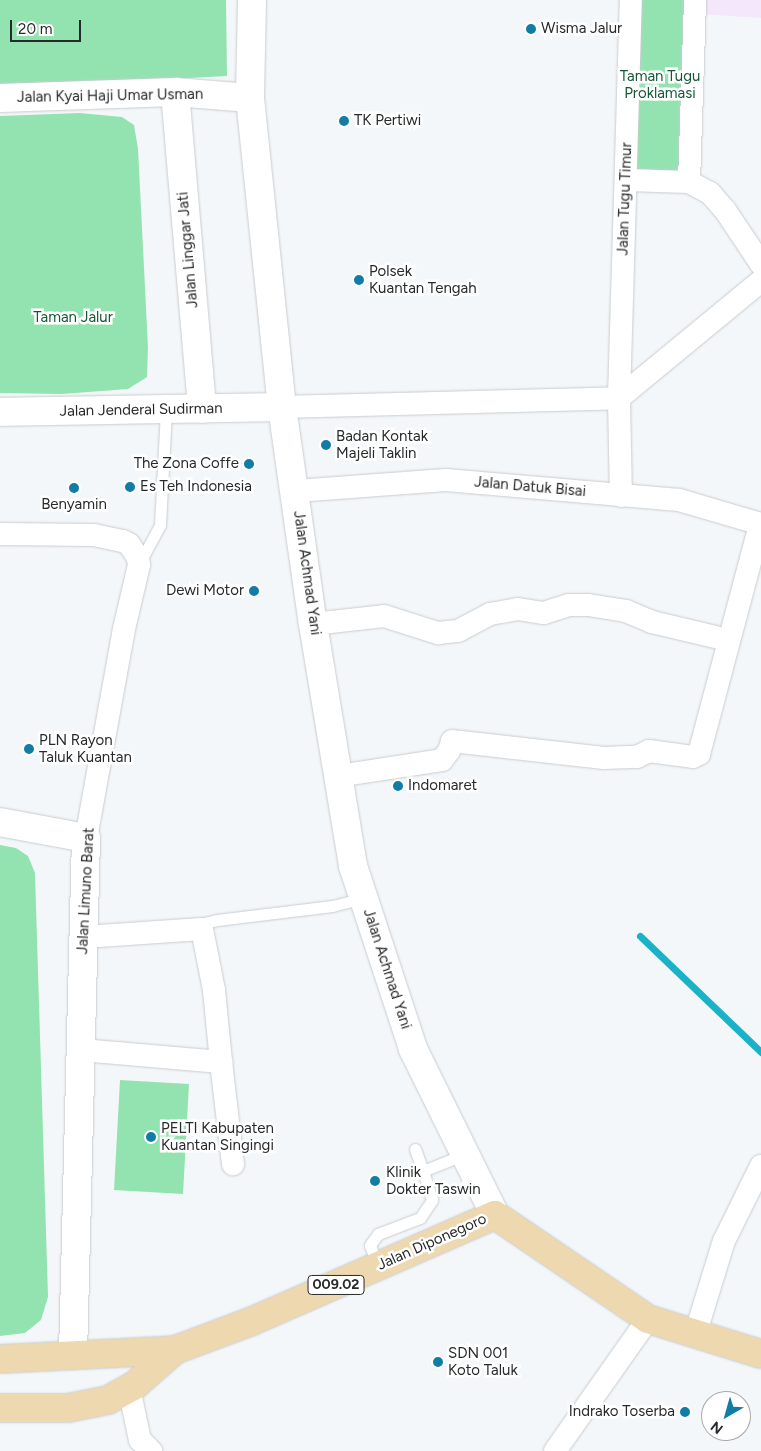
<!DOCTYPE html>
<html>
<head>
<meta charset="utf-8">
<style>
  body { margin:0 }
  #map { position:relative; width:761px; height:1451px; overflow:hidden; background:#f4f7f9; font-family:Figtree,sans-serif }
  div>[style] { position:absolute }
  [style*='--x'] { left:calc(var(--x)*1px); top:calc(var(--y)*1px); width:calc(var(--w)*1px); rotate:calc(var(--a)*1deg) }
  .medical>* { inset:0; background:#f5e7fb }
  .green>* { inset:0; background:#93e3b1 }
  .stream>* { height:7px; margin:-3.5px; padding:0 3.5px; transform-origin:3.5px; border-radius:3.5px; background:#19b2c7 }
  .roads { filter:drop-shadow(0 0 1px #c9ccce) drop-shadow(0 0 1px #c9ccce) }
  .service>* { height:11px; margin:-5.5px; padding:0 5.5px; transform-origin:5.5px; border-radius:5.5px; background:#fff }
  .minor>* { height:22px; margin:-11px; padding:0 11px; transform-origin:11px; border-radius:11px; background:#fff }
  .tertiary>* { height:28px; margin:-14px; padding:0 14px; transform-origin:14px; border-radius:14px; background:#fff }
  .primary>* { height:28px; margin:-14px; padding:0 14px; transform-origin:14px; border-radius:14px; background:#edd8b0 }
  .dots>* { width:14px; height:14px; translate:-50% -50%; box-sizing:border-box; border:2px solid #fff; border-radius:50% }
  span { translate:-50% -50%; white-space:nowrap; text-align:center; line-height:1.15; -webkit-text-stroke:5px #fff; paint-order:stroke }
  .shield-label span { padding:1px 4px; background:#fff; border:1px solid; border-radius:4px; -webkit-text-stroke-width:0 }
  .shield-label { font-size:14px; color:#28292a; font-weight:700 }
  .poi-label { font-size:15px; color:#28292a }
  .left { translate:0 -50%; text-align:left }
  .right { translate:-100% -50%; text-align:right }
  .park-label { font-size:15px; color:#155936 }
  .street-label { font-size:15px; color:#28292a }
  .north { position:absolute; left:701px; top:1391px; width:50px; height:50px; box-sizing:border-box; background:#fff; border:1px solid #a9a9aa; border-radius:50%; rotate:218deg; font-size:14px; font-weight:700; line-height:20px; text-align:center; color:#28292a }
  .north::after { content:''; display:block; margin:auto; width:18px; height:22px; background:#117da6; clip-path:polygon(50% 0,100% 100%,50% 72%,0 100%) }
  .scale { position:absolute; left:10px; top:20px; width:71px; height:22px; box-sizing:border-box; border:2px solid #28292a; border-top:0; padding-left:6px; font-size:15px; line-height:18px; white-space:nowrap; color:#28292a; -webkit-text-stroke:4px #fff; paint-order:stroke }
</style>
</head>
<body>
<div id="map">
  <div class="medical">
    <i style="clip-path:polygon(699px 0,761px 0,761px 18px,698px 14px)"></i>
  </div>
  <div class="green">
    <i style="clip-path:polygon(0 0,226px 0,227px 76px,0 88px)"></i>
    <i style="clip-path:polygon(636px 0,691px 0,685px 171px,630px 169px)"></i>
    <i style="clip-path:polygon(80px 113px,122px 117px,134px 125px,138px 149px,148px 347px,147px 377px,128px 389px,62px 394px,0 393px,0 116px)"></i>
    <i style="clip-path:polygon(0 845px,16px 848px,28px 856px,35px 873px,48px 1297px,41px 1320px,25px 1333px,0 1336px)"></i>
    <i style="clip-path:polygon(120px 1080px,189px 1084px,183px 1194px,114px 1190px)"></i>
  </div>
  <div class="stream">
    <i style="--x:640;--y:936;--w:168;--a:43.8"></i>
  </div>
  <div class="roads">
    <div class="service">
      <i style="--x:139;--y:564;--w:44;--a:-61.7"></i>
      <i style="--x:160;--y:525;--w:116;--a:-87"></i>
      <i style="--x:202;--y:929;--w:6;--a:-72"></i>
      <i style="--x:204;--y:923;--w:13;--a:-13"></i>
      <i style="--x:217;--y:920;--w:116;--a:-6.9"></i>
      <i style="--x:332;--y:906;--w:32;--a:-14"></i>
      <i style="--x:415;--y:1149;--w:23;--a:70"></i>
      <i style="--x:378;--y:1266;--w:22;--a:-111"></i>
      <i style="--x:370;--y:1245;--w:14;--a:-54"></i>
      <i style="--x:378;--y:1234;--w:45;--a:-20.9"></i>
      <i style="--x:420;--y:1218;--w:22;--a:-56"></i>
      <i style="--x:432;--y:1200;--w:30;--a:-107"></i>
      <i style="--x:423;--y:1171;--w:45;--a:-22"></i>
    </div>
    <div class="minor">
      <i style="--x:626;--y:180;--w:63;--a:1.8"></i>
      <i style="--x:689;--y:182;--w:24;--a:28"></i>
      <i style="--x:710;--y:193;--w:23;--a:49"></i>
      <i style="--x:725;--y:210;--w:65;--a:56.3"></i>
      <i style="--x:689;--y:182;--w:182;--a:-88.1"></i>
      <i style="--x:282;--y:407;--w:337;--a:-1.5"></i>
      <i style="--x:619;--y:398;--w:184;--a:-39.5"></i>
      <i style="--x:296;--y:491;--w:150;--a:-4.2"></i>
      <i style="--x:446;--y:480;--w:234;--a:4.9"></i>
      <i style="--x:679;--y:500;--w:85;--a:16.3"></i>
      <i style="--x:621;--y:496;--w:98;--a:-91.2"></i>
      <i style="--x:619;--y:398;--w:398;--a:-88.3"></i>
      <i style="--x:0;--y:534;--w:94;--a:0.6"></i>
      <i style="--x:94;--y:535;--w:30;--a:12"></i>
      <i style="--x:123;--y:541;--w:7;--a:27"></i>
      <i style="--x:129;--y:544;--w:17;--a:57"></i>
      <i style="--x:138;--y:558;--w:7;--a:82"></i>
      <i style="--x:139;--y:565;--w:66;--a:103.2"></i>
      <i style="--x:124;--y:629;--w:212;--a:100.3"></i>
      <i style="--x:313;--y:624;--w:71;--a:-6.4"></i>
      <i style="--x:384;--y:616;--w:57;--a:17.5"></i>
      <i style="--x:438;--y:633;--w:20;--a:-6"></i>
      <i style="--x:458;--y:631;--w:36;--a:-28"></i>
      <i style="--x:490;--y:614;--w:28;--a:-10"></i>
      <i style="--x:518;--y:609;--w:26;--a:9"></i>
      <i style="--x:544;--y:613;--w:26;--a:-18"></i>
      <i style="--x:569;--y:605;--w:19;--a:0"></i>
      <i style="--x:588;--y:605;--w:38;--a:9"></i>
      <i style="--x:626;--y:611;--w:28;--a:23"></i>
      <i style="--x:652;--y:622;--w:78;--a:13.3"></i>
      <i style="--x:338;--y:776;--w:105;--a:-8.7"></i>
      <i style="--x:442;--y:760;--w:11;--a:-52"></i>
      <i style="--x:449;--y:751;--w:10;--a:-73"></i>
      <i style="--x:452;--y:741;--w:153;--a:6.4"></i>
      <i style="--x:604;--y:758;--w:33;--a:-2"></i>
      <i style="--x:637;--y:757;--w:13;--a:-27"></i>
      <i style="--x:649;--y:751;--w:44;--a:7.8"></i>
      <i style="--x:693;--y:757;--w:7;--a:-27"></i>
      <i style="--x:699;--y:754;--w:238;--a:-75.1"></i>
      <i style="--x:84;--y:937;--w:118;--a:-3.9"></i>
      <i style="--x:202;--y:929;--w:62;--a:78.9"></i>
      <i style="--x:214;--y:990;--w:72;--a:84.4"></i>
      <i style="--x:81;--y:1050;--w:141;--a:4.9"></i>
      <i style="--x:221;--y:1062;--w:103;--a:83.3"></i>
      <i style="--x:695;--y:1335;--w:98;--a:-72.9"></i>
      <i style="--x:724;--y:1241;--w:84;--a:-63.7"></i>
      <i style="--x:129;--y:1388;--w:53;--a:78.1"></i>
      <i style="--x:140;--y:1440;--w:16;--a:45"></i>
      <i style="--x:555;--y:1451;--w:161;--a:-54.8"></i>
    </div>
    <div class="tertiary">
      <i style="--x:252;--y:0;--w:98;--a:91.2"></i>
      <i style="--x:250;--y:98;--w:311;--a:84.1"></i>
      <i style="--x:282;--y:407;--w:219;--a:81.9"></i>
      <i style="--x:313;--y:624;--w:245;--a:80.6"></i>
      <i style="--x:353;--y:866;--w:193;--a:71.8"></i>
      <i style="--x:413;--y:1049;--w:185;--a:63.7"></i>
      <i style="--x:175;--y:92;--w:318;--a:85.1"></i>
      <i style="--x:0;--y:98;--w:175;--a:-2"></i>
      <i style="--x:175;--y:92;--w:75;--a:4.6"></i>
      <i style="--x:0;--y:412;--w:282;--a:-1"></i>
      <i style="--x:0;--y:822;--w:87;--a:10.5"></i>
      <i style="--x:86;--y:838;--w:516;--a:91.44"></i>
    </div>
    <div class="primary">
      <i style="--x:0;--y:1359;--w:175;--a:-2.9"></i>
      <i style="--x:175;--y:1350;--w:80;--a:-20.5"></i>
      <i style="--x:250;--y:1322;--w:267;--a:-23.6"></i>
      <i style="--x:495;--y:1215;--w:185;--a:34.2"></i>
      <i style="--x:648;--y:1319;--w:118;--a:17.2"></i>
      <i style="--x:0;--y:1408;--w:68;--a:0"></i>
      <i style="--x:68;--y:1408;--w:41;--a:-11.3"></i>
      <i style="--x:108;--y:1400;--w:31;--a:-29"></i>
      <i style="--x:135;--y:1385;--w:53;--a:-41.2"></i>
    </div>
  </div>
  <div class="dots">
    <i style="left:531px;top:29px;background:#117da6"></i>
    <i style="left:344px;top:121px;background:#117da6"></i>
    <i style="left:359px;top:280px;background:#117da6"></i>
    <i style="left:326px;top:445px;background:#117da6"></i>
    <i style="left:249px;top:464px;background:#117da6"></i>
    <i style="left:130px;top:487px;background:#117da6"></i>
    <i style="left:74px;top:488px;background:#117da6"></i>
    <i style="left:254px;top:591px;background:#117da6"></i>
    <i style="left:29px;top:749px;background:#117da6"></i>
    <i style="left:398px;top:786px;background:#117da6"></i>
    <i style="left:151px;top:1137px;background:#117da6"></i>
    <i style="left:375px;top:1181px;background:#117da6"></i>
    <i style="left:438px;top:1362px;background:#117da6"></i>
    <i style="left:685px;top:1412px;background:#117da6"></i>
  </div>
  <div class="shield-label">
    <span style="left:336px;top:1285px">009.02</span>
  </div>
  <div class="poi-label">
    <span class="left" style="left:541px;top:29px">Wisma Jalur</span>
    <span class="left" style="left:354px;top:121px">TK Pertiwi</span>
    <span class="left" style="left:369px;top:280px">Polsek<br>Kuantan Tengah</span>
    <span class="left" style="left:336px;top:445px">Badan Kontak<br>Majeli Taklin</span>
    <span class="right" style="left:239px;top:464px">The Zona Coffe</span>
    <span class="left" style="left:140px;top:487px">Es Teh Indonesia</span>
    <span style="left:74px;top:505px">Benyamin</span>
    <span class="right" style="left:244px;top:591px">Dewi Motor</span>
    <span class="left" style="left:39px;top:749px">PLN Rayon<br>Taluk Kuantan</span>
    <span class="left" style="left:408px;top:786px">Indomaret</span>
    <span class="left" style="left:161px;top:1137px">PELTI Kabupaten<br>Kuantan Singingi</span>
    <span class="left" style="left:386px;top:1181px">Klinik<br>Dokter Taswin</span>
    <span class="left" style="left:448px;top:1362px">SDN 001<br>Koto Taluk</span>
    <span class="right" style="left:675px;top:1412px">Indrako Toserba</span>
  </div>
  <div class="park-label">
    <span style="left:660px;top:85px">Taman Tugu<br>Proklamasi</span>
    <span style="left:73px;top:318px">Taman Jalur</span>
  </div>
  <div class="street-label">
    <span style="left:110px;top:96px;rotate:-1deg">Jalan Kyai Haji Umar Usman</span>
    <span style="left:625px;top:199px;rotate:-88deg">Jalan Tugu Timur</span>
    <span style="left:188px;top:250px;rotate:-95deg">Jalan Linggar Jati</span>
    <span style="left:141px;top:410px;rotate:-1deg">Jalan Jenderal Sudirman</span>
    <span style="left:530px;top:487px;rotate:5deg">Jalan Datuk Bisai</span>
    <span style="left:307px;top:573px;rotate:82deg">Jalan Achmad Yani</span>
    <span style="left:86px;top:891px;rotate:-87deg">Jalan Limuno Barat</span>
    <span style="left:387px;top:969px;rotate:72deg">Jalan Achmad Yani</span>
    <span style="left:432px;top:1242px;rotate:-24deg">Jalan Diponegoro</span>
  </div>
  <div class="north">N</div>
  <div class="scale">20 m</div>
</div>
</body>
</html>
